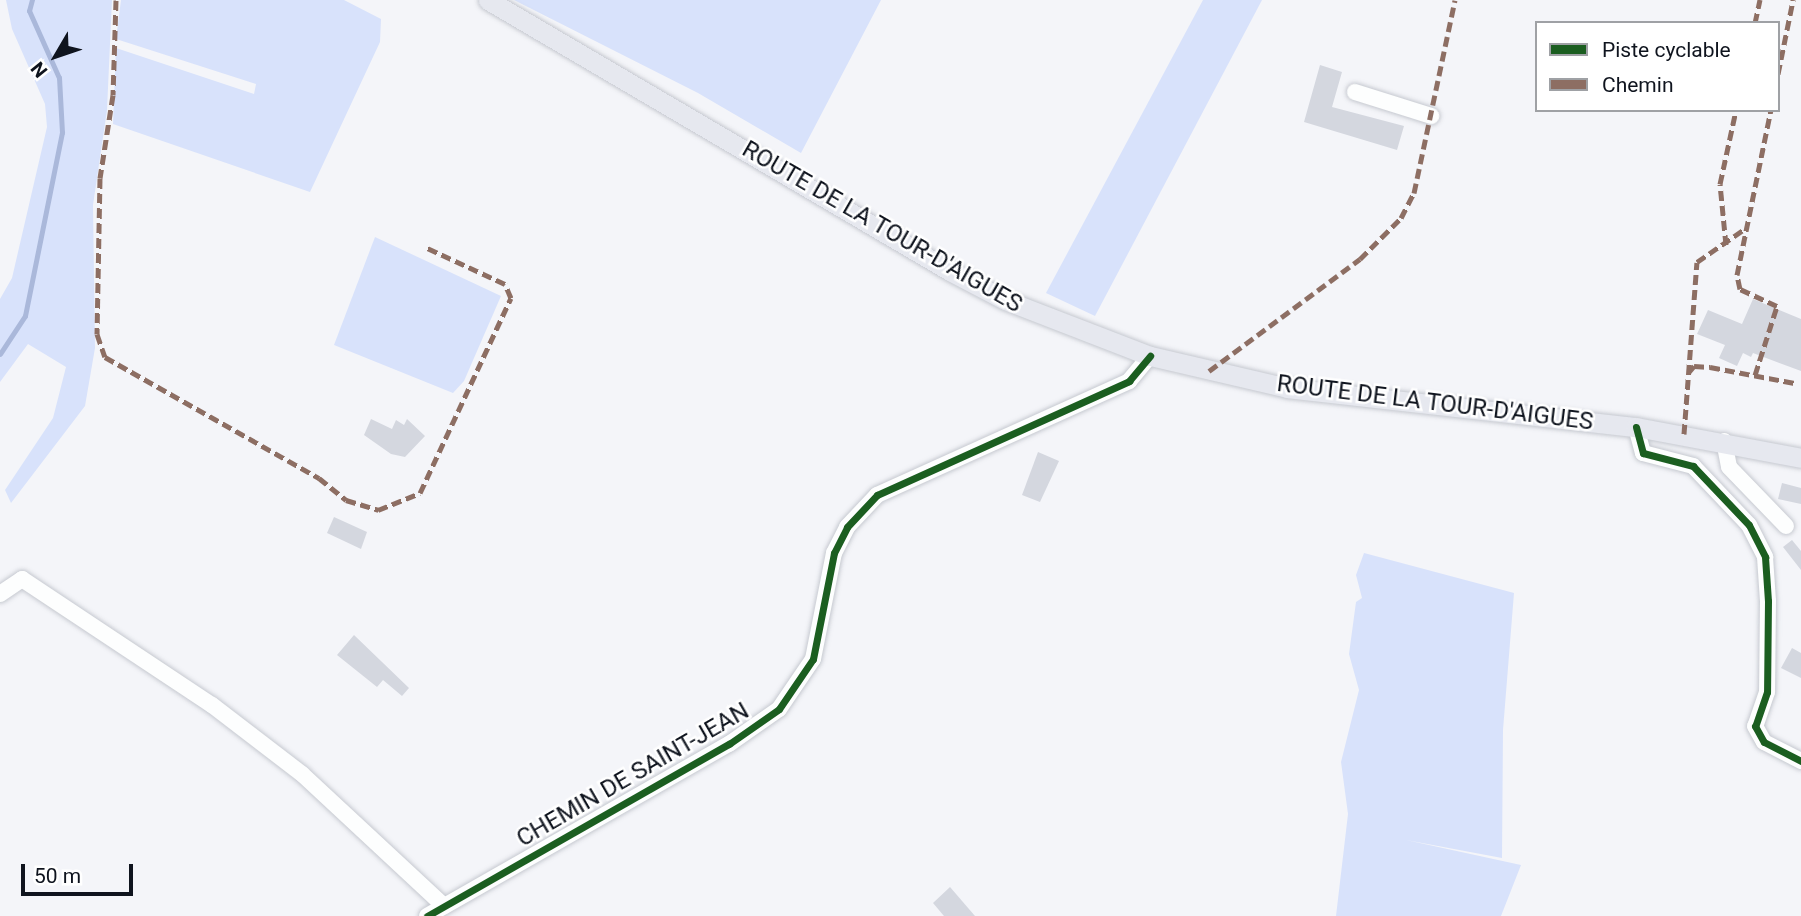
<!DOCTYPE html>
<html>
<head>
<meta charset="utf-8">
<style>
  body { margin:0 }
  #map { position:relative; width:1801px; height:916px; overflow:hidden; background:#f4f5f9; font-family:Roboto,sans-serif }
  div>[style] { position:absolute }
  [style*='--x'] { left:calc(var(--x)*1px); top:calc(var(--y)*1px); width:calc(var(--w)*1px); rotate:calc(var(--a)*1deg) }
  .green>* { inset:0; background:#d8e2fb }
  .stream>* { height:4.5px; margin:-2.25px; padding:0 2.25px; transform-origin:2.25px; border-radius:2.25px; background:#aab8da }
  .building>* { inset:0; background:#d4d7df }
  .roads { filter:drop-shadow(0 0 2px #c6c9d0) drop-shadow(0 0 2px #c6c9d0) }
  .minor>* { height:16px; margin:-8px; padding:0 8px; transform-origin:8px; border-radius:8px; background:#fdfefe }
  .major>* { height:19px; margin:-9.5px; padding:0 9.5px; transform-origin:9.5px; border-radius:9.5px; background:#e6e8ef }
  .quiet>* { height:5px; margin-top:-2.5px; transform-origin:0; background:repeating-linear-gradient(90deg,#8d6e63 0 10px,transparent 0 15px) }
  .cycleway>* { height:7px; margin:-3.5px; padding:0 3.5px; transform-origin:3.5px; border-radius:3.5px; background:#1b5e20 }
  span { translate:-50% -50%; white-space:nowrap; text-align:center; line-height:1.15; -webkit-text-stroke:5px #fff; paint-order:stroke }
  .street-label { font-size:24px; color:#0f141e }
  .legend { position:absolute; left:1535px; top:21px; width:245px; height:91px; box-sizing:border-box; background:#fff; border:2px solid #9fa1a5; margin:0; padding:9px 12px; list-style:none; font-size:21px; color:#0f141e }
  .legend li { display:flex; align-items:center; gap:14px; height:35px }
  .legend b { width:35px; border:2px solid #9fa1a5 }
  .north { position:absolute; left:21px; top:21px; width:70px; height:70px; -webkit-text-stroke:5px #fff; paint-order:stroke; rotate:231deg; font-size:19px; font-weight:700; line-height:28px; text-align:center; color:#0f141e }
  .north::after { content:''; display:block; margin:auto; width:24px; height:32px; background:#0f141e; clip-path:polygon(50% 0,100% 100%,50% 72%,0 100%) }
  .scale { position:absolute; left:21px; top:864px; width:112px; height:32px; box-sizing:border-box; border:4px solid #0f141e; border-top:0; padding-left:9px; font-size:21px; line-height:24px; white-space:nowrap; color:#0f141e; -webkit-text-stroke:5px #fff; paint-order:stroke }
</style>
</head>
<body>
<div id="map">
  <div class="green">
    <i style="clip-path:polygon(6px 0,112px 0,107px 110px,93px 205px,95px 348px,85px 406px,11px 503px,5px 490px,53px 418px,66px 367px,28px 344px,0 382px,0 299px,12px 278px,47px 127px,45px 104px,12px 29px)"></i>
    <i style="clip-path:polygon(121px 0,344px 0,381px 19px,380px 42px,310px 192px,113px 124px,116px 48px,254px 94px,256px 84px,116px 39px)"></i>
    <i style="clip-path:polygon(514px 0,881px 0,801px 153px,698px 93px)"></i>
    <i style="clip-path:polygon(1203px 0,1262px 0,1095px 316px,1046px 293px)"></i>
    <i style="clip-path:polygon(375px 237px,501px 296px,464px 381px,453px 393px,334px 345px)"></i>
    <i style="clip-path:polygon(1364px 553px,1514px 593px,1503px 730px,1502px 858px,1406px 840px,1521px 865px,1501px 916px,1336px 916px,1348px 814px,1341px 762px,1359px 690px,1349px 654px,1356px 602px,1362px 598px,1356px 575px)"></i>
  </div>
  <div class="stream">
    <i style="--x:0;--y:354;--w:45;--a:-56.7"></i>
    <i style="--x:25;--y:316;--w:187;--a:-78.6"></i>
    <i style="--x:62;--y:133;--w:55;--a:-93.1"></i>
    <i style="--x:59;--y:78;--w:73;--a:-114.1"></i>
    <i style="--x:29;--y:11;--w:11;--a:-75"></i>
  </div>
  <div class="building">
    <i style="clip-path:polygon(1320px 65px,1342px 72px,1332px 107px,1404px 126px,1397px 150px,1304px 122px)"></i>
    <i style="clip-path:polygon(1753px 299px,1801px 319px,1801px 371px,1753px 353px,1751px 357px,1743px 353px,1737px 366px,1719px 358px,1725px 345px,1697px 334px,1708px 310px,1742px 324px)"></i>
    <i style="clip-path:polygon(371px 419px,392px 429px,396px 420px,404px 425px,407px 419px,425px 436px,405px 457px,391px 454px,364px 435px)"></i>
    <i style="clip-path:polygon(1038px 452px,1059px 461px,1040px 502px,1022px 495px)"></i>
    <i style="clip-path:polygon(1782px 483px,1801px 488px,1801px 504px,1778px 499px)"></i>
    <i style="clip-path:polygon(334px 517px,367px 532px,361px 549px,327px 533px)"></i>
    <i style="clip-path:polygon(1792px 540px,1801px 551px,1801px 570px,1783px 547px)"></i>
    <i style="clip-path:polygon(354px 635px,409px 688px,402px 696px,383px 680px,377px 687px,337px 655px)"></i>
    <i style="clip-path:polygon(1792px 648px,1801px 653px,1801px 678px,1781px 668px)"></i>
    <i style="clip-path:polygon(950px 887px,975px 916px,944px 916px,933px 903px)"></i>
  </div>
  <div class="roads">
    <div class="minor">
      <i style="--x:1355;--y:92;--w:80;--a:17.5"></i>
      <i style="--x:1636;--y:427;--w:27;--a:75"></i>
      <i style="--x:1643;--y:453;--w:52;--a:14.6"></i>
      <i style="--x:1693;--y:466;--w:81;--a:46.5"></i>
      <i style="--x:1749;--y:525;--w:36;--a:63"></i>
      <i style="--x:1765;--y:557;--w:44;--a:86.1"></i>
      <i style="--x:1768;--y:601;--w:91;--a:90.6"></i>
      <i style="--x:1767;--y:692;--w:36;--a:109"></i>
      <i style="--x:1755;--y:726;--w:18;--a:61"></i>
      <i style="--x:1764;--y:742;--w:42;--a:27.2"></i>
      <i style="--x:1724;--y:441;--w:26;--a:79"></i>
      <i style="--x:1729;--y:467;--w:82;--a:46"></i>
      <i style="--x:0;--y:594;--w:27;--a:-34"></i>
      <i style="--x:22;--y:579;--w:228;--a:33.6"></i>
      <i style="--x:212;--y:705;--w:113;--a:37.5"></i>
      <i style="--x:302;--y:774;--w:194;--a:42.9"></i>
      <i style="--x:427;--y:916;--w:348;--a:-29.7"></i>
      <i style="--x:729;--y:744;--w:61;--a:-35"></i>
      <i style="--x:779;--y:709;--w:60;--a:-55.8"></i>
      <i style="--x:813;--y:659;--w:108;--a:-78.8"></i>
      <i style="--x:834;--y:553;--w:29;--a:-63"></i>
      <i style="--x:847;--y:527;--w:44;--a:-46.8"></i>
      <i style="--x:877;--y:495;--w:277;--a:-24.3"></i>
      <i style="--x:1129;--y:381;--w:33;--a:-50"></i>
    </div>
    <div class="major">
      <i style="--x:488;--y:0;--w:536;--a:30.4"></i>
      <i style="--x:950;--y:271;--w:62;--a:27.8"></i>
      <i style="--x:1005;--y:300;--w:155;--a:21.1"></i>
      <i style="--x:1150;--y:356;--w:141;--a:13.1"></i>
      <i style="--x:1287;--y:388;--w:351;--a:6.4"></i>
      <i style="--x:1636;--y:427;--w:168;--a:10.6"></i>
    </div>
  </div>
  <div class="quiet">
    <i style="--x:116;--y:0;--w:95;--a:91.8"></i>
    <i style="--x:113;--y:95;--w:84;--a:98.9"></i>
    <i style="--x:100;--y:178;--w:156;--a:91.1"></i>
    <i style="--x:97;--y:334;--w:24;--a:71"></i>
    <i style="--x:105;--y:357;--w:246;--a:29.5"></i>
    <i style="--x:319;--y:478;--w:35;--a:39"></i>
    <i style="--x:346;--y:500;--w:34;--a:17"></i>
    <i style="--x:378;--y:510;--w:45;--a:-22"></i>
    <i style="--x:420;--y:493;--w:215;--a:-65"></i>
    <i style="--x:511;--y:298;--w:15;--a:-113"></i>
    <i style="--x:505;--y:284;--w:88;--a:-155.2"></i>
    <i style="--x:1755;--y:23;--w:24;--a:-78"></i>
    <i style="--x:1778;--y:74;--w:76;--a:-78.5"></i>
    <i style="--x:1726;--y:245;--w:61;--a:-95.6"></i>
    <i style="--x:1720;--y:184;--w:76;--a:-77.8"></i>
    <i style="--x:1209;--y:371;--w:188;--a:-36.6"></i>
    <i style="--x:1360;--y:259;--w:58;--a:-45"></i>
    <i style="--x:1401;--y:218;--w:28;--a:-63"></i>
    <i style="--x:1414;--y:193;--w:197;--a:-78"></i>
    <i style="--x:1689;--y:372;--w:8;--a:-50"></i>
    <i style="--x:1694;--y:366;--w:16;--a:4"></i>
    <i style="--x:1710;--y:367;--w:86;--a:10.7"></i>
    <i style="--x:1755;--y:375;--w:72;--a:-72.3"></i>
    <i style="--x:1777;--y:306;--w:41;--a:-155.3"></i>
    <i style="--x:1740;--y:289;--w:14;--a:-102"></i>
    <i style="--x:1737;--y:275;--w:168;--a:-78.4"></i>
    <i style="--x:1684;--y:434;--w:172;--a:-85.7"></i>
    <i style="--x:1697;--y:262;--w:60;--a:-34.8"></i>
  </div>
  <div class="cycleway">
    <i style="--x:1636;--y:427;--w:27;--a:75"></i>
    <i style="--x:1643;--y:453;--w:52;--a:14.6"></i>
    <i style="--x:1693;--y:466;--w:81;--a:46.5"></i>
    <i style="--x:1749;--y:525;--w:36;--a:63"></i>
    <i style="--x:1765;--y:557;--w:44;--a:86.1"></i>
    <i style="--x:1768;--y:601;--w:91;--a:90.6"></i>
    <i style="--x:1767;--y:692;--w:36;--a:109"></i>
    <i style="--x:1755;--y:726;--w:18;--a:61"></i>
    <i style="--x:1764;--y:742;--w:42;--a:27.2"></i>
    <i style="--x:427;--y:916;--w:348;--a:-29.7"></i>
    <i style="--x:729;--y:744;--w:61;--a:-35"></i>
    <i style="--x:779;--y:709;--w:60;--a:-55.8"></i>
    <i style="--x:813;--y:659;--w:108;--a:-78.8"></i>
    <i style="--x:834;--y:553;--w:29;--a:-63"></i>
    <i style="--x:847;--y:527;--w:44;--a:-46.8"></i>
    <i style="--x:877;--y:495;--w:277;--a:-24.3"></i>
    <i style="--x:1129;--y:381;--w:33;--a:-50"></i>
  </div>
  <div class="street-label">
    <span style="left:882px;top:227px;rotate:30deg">ROUTE DE LA TOUR-D'AIGUES</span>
    <span style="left:1435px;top:403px;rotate:7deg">ROUTE DE LA TOUR-D'AIGUES</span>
    <span style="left:633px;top:775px;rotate:-30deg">CHEMIN DE SAINT-JEAN</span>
  </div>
  <ul class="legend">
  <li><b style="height:9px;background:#1b5e20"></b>Piste cyclable</li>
  <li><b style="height:9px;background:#8d6e63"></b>Chemin</li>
  </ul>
  <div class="north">N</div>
  <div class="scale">50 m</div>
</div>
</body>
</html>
